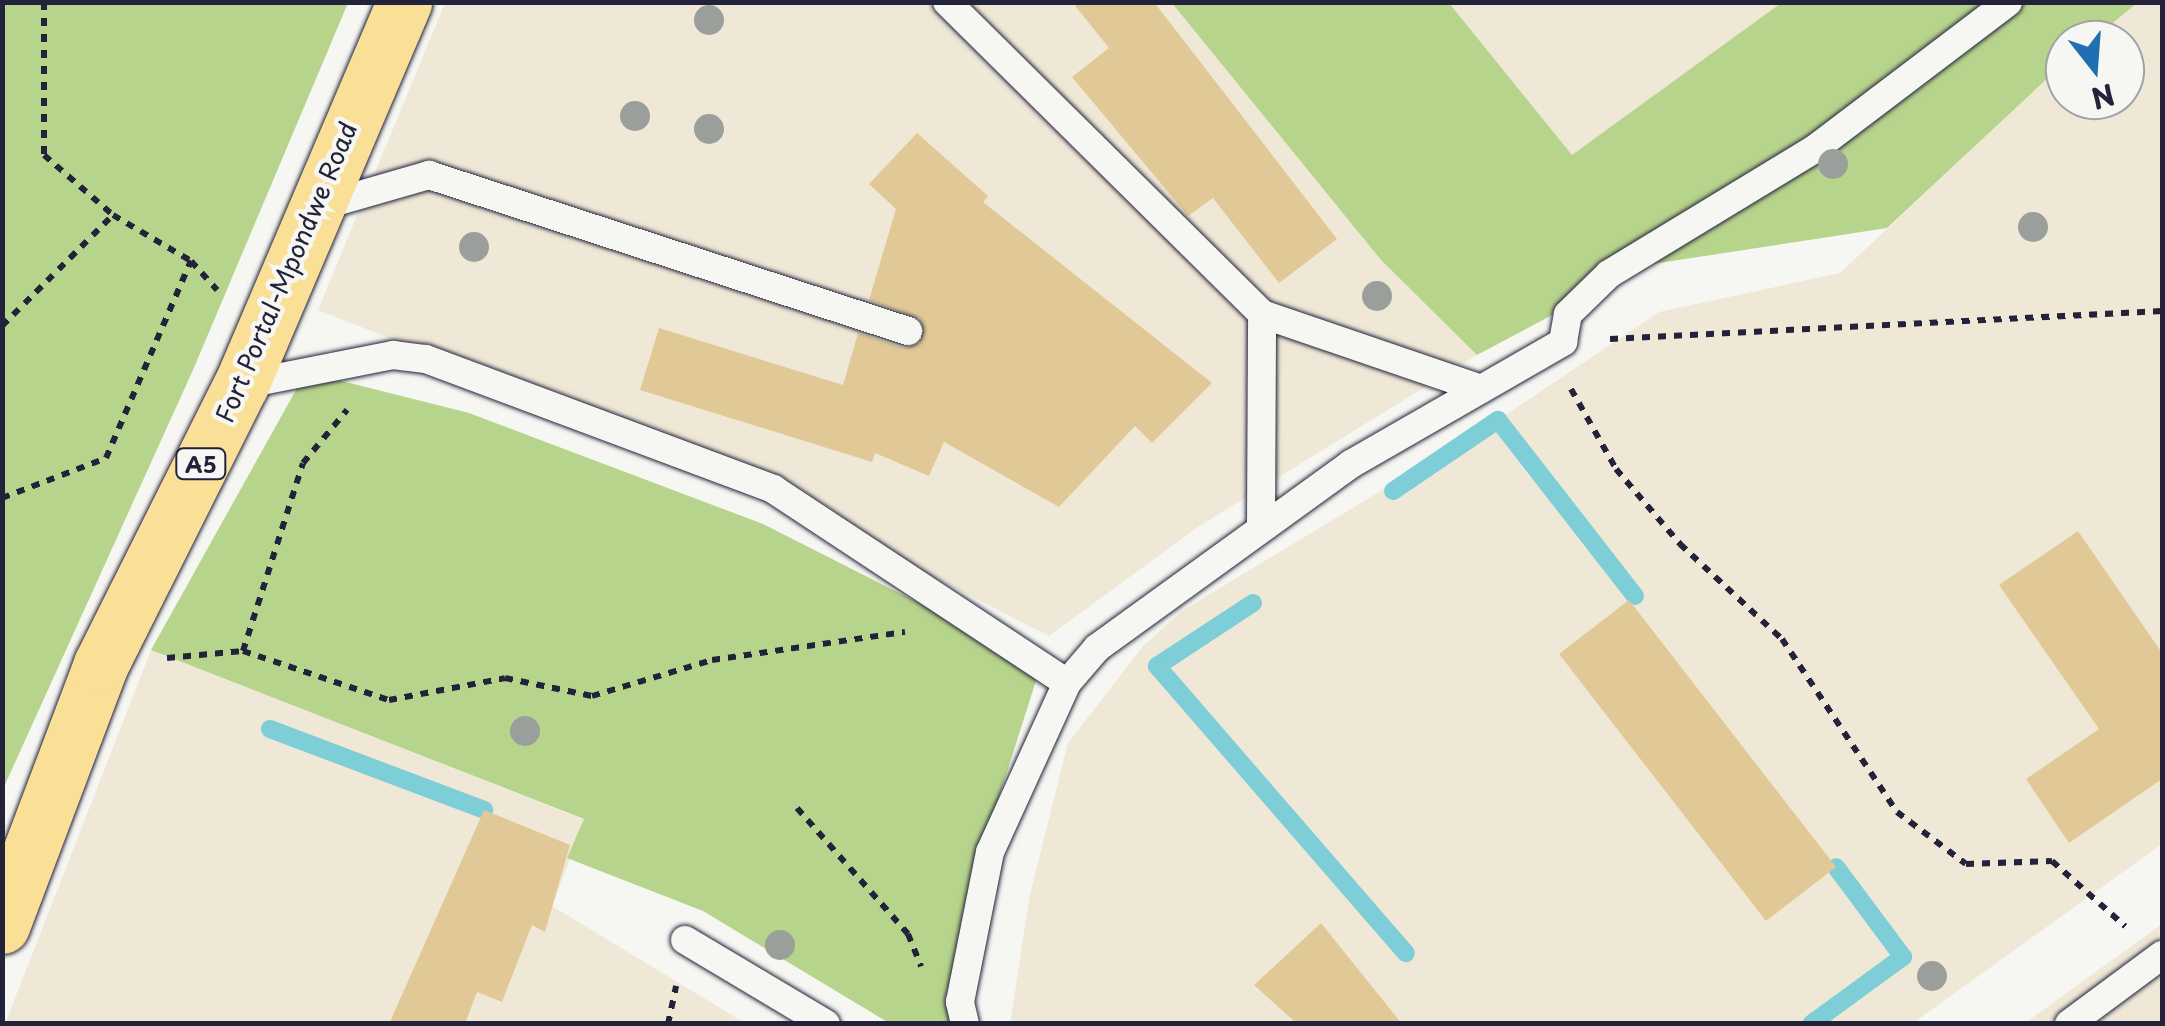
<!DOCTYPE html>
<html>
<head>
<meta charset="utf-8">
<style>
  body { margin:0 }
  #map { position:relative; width:2165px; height:1026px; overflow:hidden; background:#f6f6f2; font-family:"Playpen Sans",sans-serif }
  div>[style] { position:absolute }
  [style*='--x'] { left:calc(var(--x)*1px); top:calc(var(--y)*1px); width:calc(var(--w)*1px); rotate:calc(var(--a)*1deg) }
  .built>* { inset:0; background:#f0e8d7 }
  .green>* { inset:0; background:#b7d48c }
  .stream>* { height:18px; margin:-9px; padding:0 9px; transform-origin:9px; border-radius:9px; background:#7eced8 }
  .building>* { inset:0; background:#e1c997 }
  .path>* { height:6px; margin-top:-3px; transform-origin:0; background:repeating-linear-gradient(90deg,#22223b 0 8px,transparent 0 16px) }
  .roads { filter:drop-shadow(0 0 2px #22223b) drop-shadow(0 0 2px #22223b) }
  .lane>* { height:28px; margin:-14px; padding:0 14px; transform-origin:14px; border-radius:14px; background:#f6f6f2 }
  .highway>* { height:55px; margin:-27.5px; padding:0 27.5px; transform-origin:27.5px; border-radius:27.5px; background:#fadf96 }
  .trees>* { width:30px; height:30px; margin:-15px; border-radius:50%; background:#9a9f9b }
  span { translate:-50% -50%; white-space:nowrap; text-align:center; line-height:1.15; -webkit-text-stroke:9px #f6f6f2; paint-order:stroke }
  .shield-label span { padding:2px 8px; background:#f6f6f2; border:2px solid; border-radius:8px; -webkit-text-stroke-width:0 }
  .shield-label { font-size:22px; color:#22223b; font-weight:700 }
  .street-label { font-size:25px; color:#22223b }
  .frame { position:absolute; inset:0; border:5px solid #22223b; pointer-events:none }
  .north { position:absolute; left:2045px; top:20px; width:100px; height:100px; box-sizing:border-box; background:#f6f6f2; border:2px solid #a1a1a9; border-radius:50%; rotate:163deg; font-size:28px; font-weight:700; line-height:40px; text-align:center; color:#22223b }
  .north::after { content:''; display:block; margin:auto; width:35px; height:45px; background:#1f6fb2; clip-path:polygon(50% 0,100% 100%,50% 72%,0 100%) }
</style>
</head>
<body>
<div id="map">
  <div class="built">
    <i style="clip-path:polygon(1172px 2px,1381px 260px,1477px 355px,1198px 527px,1049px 636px,715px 466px,318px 310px,445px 3px)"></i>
    <i style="clip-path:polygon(1449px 3px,1781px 3px,1572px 156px)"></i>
    <i style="clip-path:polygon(2137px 3px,2162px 3px,2162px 844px,1913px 1023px,1010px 1024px,1030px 894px,1068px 743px,1144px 645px,1182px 611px,1498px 420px,1659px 312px,1840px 273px,2065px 62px,2065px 100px,2125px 100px,2125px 40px,2092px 40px)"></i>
    <i style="clip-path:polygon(151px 650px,585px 820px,552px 906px,745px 1023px,5px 1024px)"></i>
    <i style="clip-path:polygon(2162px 924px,2162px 1023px,2025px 1023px)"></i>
  </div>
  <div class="green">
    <i style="clip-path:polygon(3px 2px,348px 3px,193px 370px,3px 789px)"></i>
    <i style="clip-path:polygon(1172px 3px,1449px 3px,1572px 155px,1781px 3px,2137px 3px,2092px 40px,2065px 40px,2065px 62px,1887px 228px,1646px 265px,1477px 355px,1381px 260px)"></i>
    <i style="clip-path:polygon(306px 372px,469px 413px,763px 524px,1041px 665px,968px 894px,962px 1023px,889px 1023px,703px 911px,567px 858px,584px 819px,151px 650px)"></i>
  </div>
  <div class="stream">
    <i style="--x:1393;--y:491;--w:127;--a:-34.1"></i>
    <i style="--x:1498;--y:420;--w:223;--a:52.1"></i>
    <i style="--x:1253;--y:603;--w:115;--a:146.7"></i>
    <i style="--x:1157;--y:666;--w:380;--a:49.1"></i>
    <i style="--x:270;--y:729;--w:229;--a:20.7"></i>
    <i style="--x:1811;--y:1024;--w:114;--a:-36.1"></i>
    <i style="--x:1903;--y:957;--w:112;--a:-126.7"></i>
  </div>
  <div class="building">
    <i style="clip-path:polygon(1072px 2px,1154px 2px,1337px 239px,1279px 283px,1213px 198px,1188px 216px,1072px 77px,1109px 48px)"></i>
    <i style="clip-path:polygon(917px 133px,988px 196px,983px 202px,1212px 383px,1152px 443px,1135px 426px,1059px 507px,944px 442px,929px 476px,875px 453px,872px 462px,640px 390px,659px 328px,843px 385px,858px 333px,904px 348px,920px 343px,920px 319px,869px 300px,896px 209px,869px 184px)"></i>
    <i style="clip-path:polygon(2078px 531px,2162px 653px,2162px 779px,2069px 843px,2026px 779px,2099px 729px,1999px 585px)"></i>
    <i style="clip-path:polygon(1629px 600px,1836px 867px,1766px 921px,1559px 654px)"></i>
    <i style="clip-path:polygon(484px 810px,570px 845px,545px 932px,532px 925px,502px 1002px,477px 992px,465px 1024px,389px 1024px)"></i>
    <i style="clip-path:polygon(1321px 923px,1402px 1024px,1297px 1024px,1254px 985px)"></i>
  </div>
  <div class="path">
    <i style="--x:44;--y:2;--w:153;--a:90"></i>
    <i style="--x:44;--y:155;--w:91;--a:41"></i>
    <i style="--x:113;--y:215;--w:91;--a:30.5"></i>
    <i style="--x:191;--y:261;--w:39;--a:48"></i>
    <i style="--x:2;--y:326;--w:157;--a:-45"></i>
    <i style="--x:1610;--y:339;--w:553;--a:-2.9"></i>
    <i style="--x:1571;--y:389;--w:92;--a:60.6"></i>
    <i style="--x:1616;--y:469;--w:99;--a:49.5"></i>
    <i style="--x:1680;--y:544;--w:139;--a:43"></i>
    <i style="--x:1782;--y:639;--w:208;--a:56.4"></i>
    <i style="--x:1897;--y:812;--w:86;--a:37"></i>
    <i style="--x:1966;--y:864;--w:86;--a:-2"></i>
    <i style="--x:2052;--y:861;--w:98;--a:41.7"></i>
    <i style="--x:2;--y:498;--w:111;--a:-21"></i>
    <i style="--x:106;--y:458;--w:215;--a:-66.7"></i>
    <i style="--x:243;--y:651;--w:197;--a:-72.3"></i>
    <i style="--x:303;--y:463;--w:69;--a:-50.3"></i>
    <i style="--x:167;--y:658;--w:76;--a:-5.3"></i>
    <i style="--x:243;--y:651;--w:154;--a:18.6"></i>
    <i style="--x:389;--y:700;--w:118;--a:-10.7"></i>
    <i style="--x:505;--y:678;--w:89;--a:11.7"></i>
    <i style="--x:592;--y:696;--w:125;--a:-16.7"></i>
    <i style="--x:712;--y:660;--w:195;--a:-8.3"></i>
    <i style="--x:797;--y:808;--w:168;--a:48.6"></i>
    <i style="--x:908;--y:934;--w:35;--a:68"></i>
    <i style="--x:668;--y:1024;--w:39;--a:-78"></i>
  </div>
  <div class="roads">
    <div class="lane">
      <i style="--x:947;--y:2;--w:443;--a:44.7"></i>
      <i style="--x:1262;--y:314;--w:231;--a:18.9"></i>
      <i style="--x:318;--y:207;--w:116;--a:-16.1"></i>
      <i style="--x:429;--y:175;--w:504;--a:18.04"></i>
      <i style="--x:241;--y:385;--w:155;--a:-11.2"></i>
      <i style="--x:393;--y:355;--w:33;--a:7"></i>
      <i style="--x:426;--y:359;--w:371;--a:20.5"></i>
      <i style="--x:773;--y:489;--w:352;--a:33.4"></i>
      <i style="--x:1261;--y:524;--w:210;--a:-89.7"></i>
      <i style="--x:685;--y:940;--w:164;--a:30.8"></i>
      <i style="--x:965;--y:1024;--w:23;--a:-103"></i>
      <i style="--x:960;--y:1002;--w:153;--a:-78.7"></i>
      <i style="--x:990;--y:852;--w:186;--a:-65.5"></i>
      <i style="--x:1067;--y:683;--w:46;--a:-49.4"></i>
      <i style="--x:1097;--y:648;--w:314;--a:-35.9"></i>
      <i style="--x:1351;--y:464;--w:245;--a:-29.9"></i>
      <i style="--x:1563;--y:342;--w:28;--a:-80"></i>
      <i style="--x:1568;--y:314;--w:57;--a:-44.3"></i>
      <i style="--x:1609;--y:274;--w:242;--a:-31.3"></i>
      <i style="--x:1816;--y:148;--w:241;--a:-37.2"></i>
      <i style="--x:2069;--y:1024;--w:116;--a:-36.6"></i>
    </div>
    <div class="highway">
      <i style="--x:2;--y:926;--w:280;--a:-69.3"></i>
      <i style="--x:101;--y:664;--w:312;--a:-63.4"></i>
      <i style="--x:241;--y:385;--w:416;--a:-66.9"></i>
    </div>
  </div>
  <div class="trees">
    <i style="left:709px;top:20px"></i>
    <i style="left:635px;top:116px"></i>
    <i style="left:709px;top:129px"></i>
    <i style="left:1833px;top:164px"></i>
    <i style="left:2033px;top:227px"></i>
    <i style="left:474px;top:247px"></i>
    <i style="left:1377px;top:296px"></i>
    <i style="left:525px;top:731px"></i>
    <i style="left:780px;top:945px"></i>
    <i style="left:1932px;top:976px"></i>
  </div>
  <div class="shield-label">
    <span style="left:201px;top:464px">A5</span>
  </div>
  <div class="street-label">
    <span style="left:286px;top:272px;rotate:-67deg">Fort Portal-Mpondwe Road</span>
  </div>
  <div class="frame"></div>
  <div class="north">N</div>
</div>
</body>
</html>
